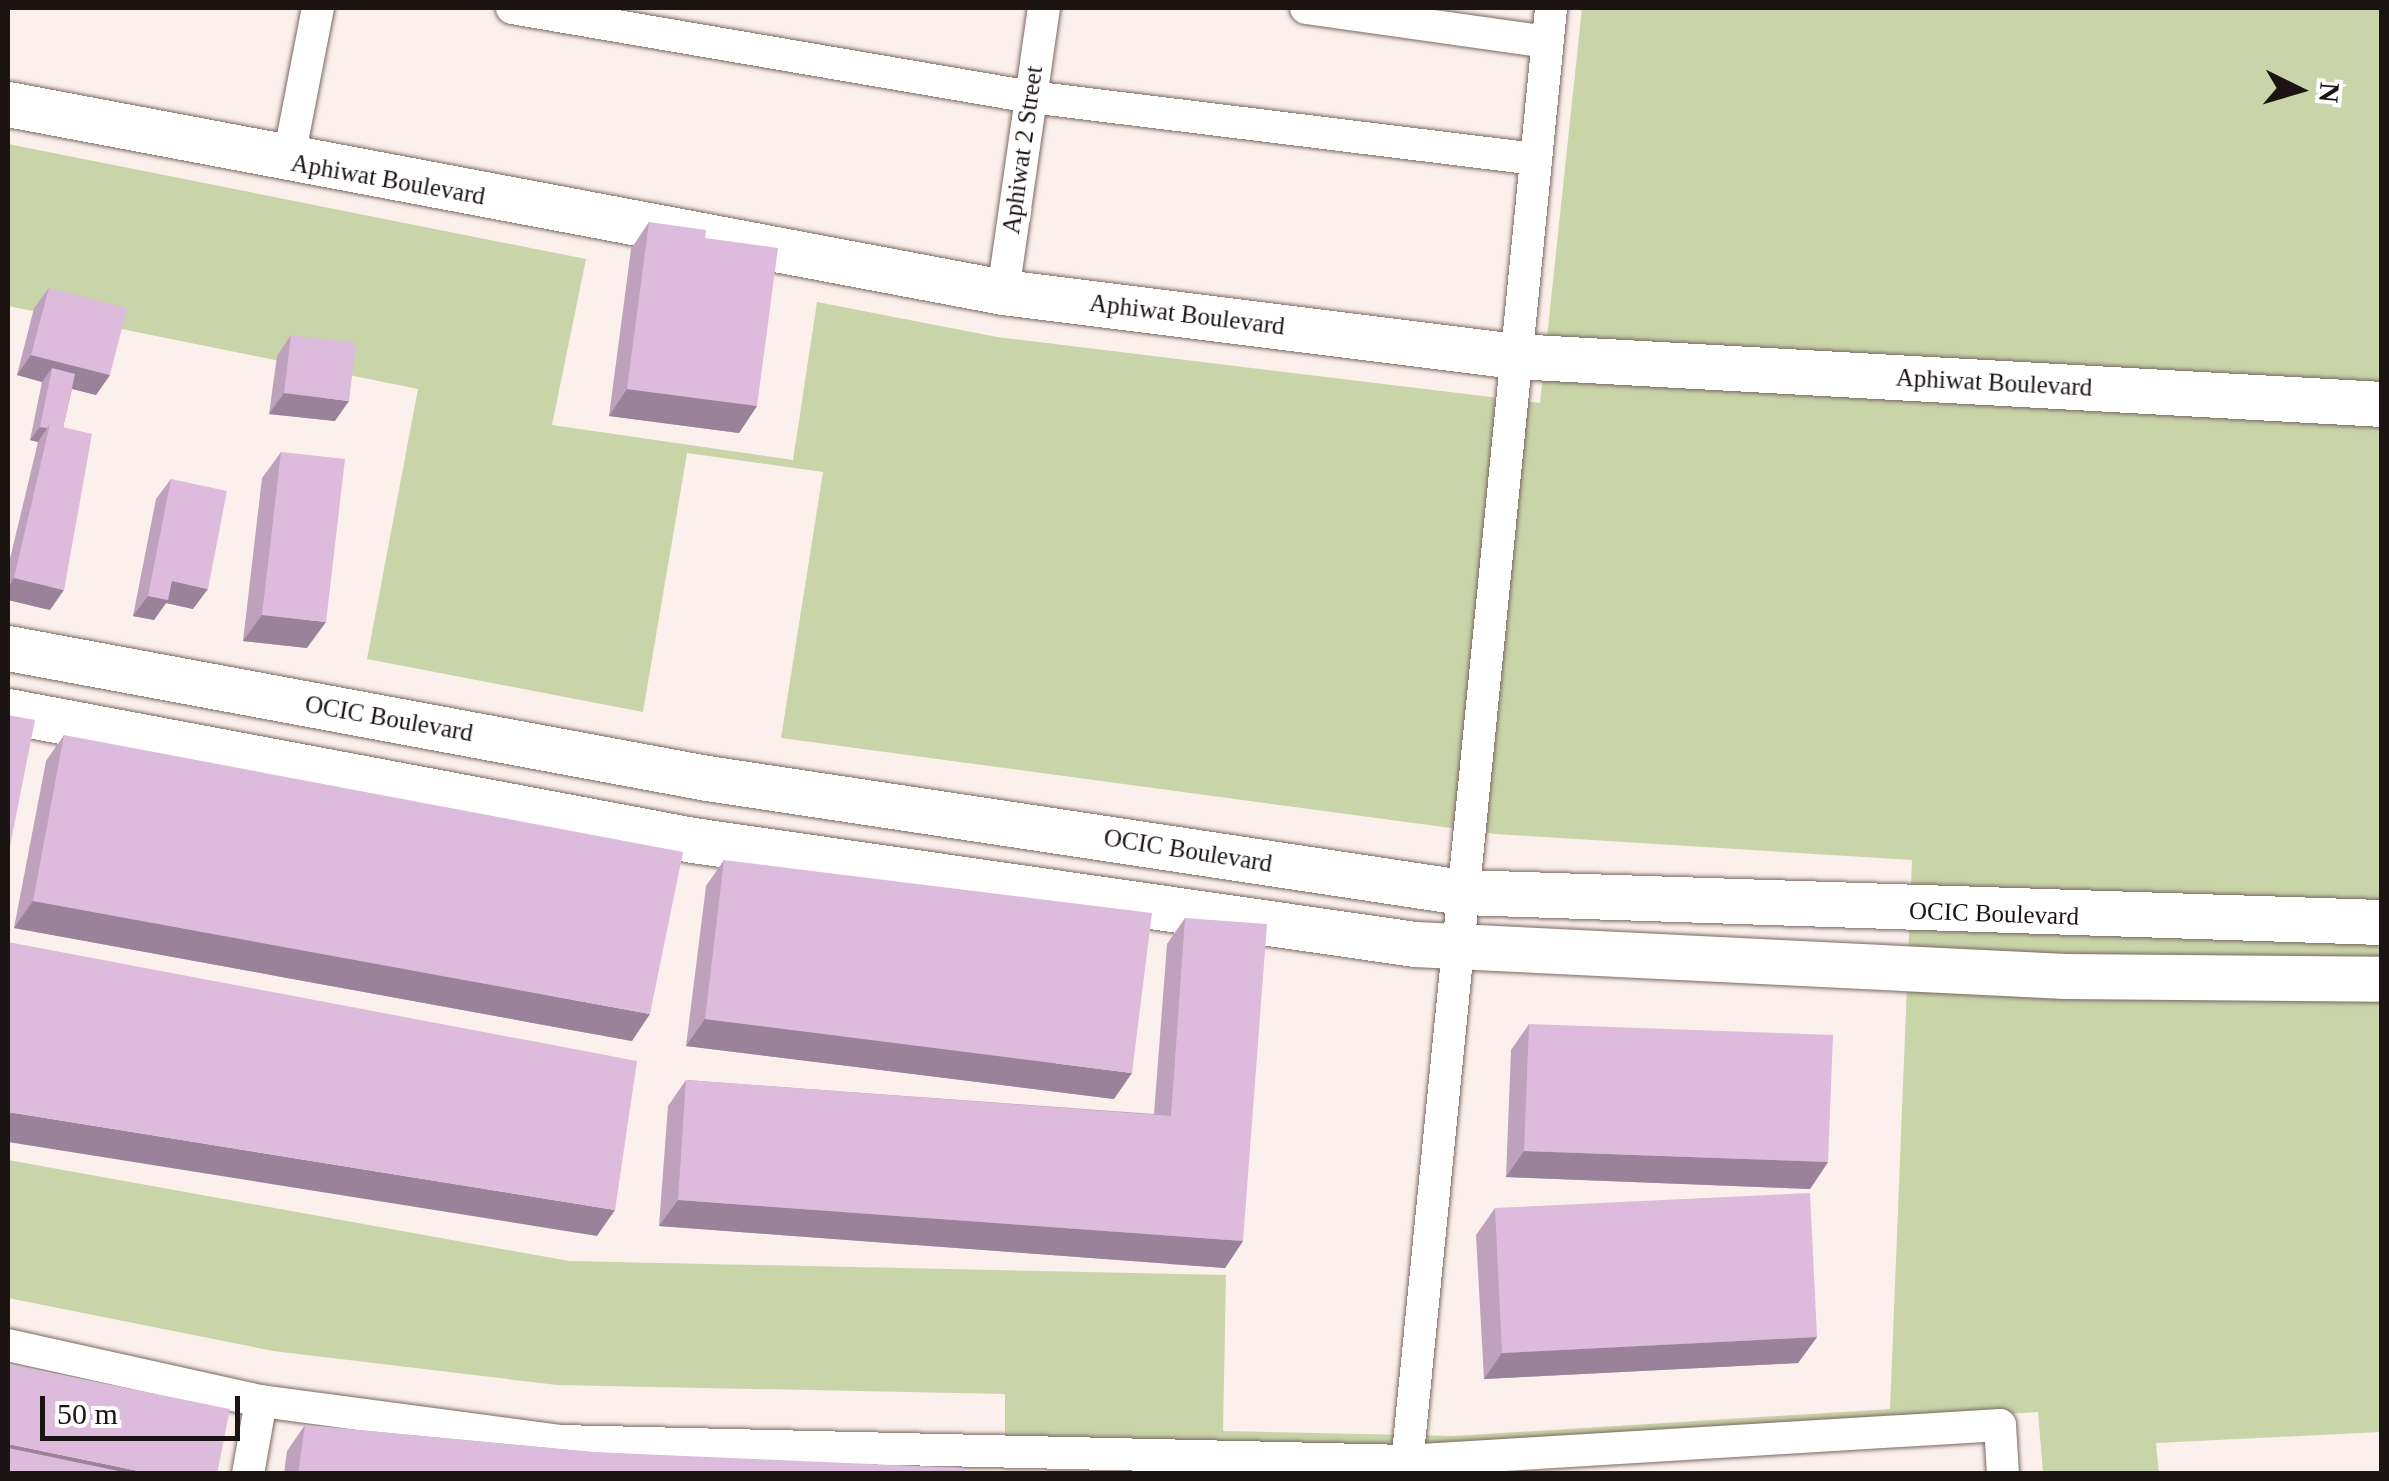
<!DOCTYPE html>
<html>
<head>
<meta charset="utf-8">
<style>
  body { margin:0 }
  #map { position:relative; width:2389px; height:1481px; overflow:hidden; background:#fcf0ec; font-family:Georgia,serif }
  div>[style] { position:absolute }
  [style*='--x'] { left:calc(var(--x)*1px); top:calc(var(--y)*1px); width:calc(var(--w)*1px); rotate:calc(var(--a)*1deg) }
  .green>* { inset:0; background:#cad4a9 }
  .roads { filter:drop-shadow(0 0 2px #796861) drop-shadow(0 0 2px #796861) }
  .street>* { height:32px; margin:-16px; padding:0 16px; transform-origin:16px; border-radius:16px; background:#fff }
  .secondary>* { height:45px; margin:-22.5px; padding:0 22.5px; transform-origin:22.5px; border-radius:22.5px; background:#fff }
  .wall>* { inset:0; background:#bda1bd }
  .shaded-wall>* { inset:0; background:#9a839a }
  .building>* { inset:0; background:#dcbbdc }
  span { translate:-50% -50%; white-space:nowrap; text-align:center; line-height:1.15; -webkit-text-stroke:8px #fff; paint-order:stroke }
  .street-label { font-size:25px; color:#1b1412 }
  .frame { position:absolute; inset:0; border:10px solid #1b1412; pointer-events:none }
  .north { position:absolute; left:2249px; top:40px; width:100px; height:100px; -webkit-text-stroke:8px #fff; paint-order:stroke; rotate:95deg; font-size:28px; font-weight:700; line-height:40px; text-align:center; color:#1b1412 }
  .north::after { content:''; display:block; margin:auto; width:35px; height:45px; background:#1b1412; clip-path:polygon(50% 0,100% 100%,50% 72%,0 100%) }
  .scale { position:absolute; left:40px; top:1396px; width:200px; height:45px; box-sizing:border-box; border:5px solid #1b1412; border-top:0; padding-left:12px; font-size:30px; line-height:35px; white-space:nowrap; color:#1b1412; -webkit-text-stroke:8px #fff; paint-order:stroke }
</style>
</head>
<body>
<div id="map">
  <div class="green">
    <i style="clip-path:polygon(1582px 8px,2381px 8px,2381px 1432px,2156px 1443px,2159px 1474px,2043px 1473px,2038px 1412px,1452px 1450px,1005px 1441px,1005px 1394px,557px 1385px,273px 1351px,8px 1298px,8px 1160px,569px 1261px,1226px 1275px,1223px 1431px,1454px 1436px,1890px 1409px,1912px 860px,1496px 834px,781px 738px,823px 472px,687px 453px,643px 712px,367px 659px,418px 389px,8px 306px,8px 144px,586px 259px,552px 425px,793px 460px,817px 302px,997px 337px,1540px 403px)"></i>
  </div>
  <div class="roads">
    <div class="street">
      <i style="--x:512;--y:8;--w:527;--a:9.73"></i>
      <i style="--x:1031;--y:97;--w:508;--a:7.01"></i>
      <i style="--x:1306;--y:8;--w:243;--a:8"></i>
      <i style="--x:288;--y:162;--w:157;--a:-79"></i>
      <i style="--x:1003;--y:292;--w:287;--a:-81.8"></i>
      <i style="--x:8;--y:1345;--w:259;--a:12.5"></i>
      <i style="--x:261;--y:1401;--w:301;--a:7.6"></i>
      <i style="--x:559;--y:1441;--w:846;--a:1.35"></i>
      <i style="--x:1405;--y:1461;--w:596;--a:-3.46"></i>
      <i style="--x:2000;--y:1425;--w:49;--a:86.5"></i>
      <i style="--x:248;--y:1474;--w:74;--a:-79.9"></i>
      <i style="--x:1406;--y:1474;--w:1473;--a:-84.35"></i>
    </div>
    <div class="secondary">
      <i style="--x:8;--y:104;--w:1013;--a:10.7"></i>
      <i style="--x:1003;--y:292;--w:516;--a:7.13"></i>
      <i style="--x:1515;--y:356;--w:868;--a:3.17"></i>
      <i style="--x:8;--y:648;--w:711;--a:10.54"></i>
      <i style="--x:707;--y:778;--w:764;--a:8.59"></i>
      <i style="--x:1462;--y:892;--w:920;--a:1.87"></i>
      <i style="--x:8;--y:711;--w:697;--a:10.67"></i>
      <i style="--x:693;--y:840;--w:729;--a:8.2"></i>
      <i style="--x:1415;--y:944;--w:651;--a:2.82"></i>
      <i style="--x:2065;--y:976;--w:317;--a:0.5"></i>
    </div>
  </div>
  <div class="wall">
    <i style="clip-path:polygon(649px 222px,705px 238px,757px 406px,739px 433px,609px 416px,631px 249px)"></i>
    <i style="clip-path:polygon(49px 288px,110px 375px,96px 395px,72px 389px,63px 428px,50px 610px,8px 600px,8px 567px,38px 442px,30px 440px,42px 382px,17px 375px,34px 308px)"></i>
    <i style="clip-path:polygon(291px 335px,335px 421px,269px 414px,277px 356px)"></i>
    <i style="clip-path:polygon(281px 452px,307px 648px,243px 641px,262px 478px)"></i>
    <i style="clip-path:polygon(171px 479px,193px 609px,166px 603px,154px 620px,133px 616px,156px 499px)"></i>
    <i style="clip-path:polygon(64px 735px,632px 1041px,14px 928px,46px 761px)"></i>
    <i style="clip-path:polygon(724px 860px,1114px 1099px,686px 1046px,706px 886px)"></i>
    <i style="clip-path:polygon(1185px 918px,1243px 1241px,1225px 1268px,659px 1226px,668px 1106px,686px 1080px,1154px 1114px,1167px 944px)"></i>
    <i style="clip-path:polygon(1529px 1024px,1828px 1162px,1810px 1189px,1506px 1177px,1511px 1050px)"></i>
    <i style="clip-path:polygon(1495px 1208px,1817px 1337px,1798px 1363px,1484px 1379px,1476px 1235px)"></i>
    <i style="clip-path:polygon(305px 1425px,592px 1452px,964px 1474px,284px 1474px,287px 1451px)"></i>
  </div>
  <div class="shaded-wall">
    <i style="clip-path:polygon(31px 355px,110px 375px,96px 395px,49px 383px,52px 368px,42px 382px,17px 375px)"></i>
    <i style="clip-path:polygon(627px 389px,757px 406px,739px 433px,609px 416px)"></i>
    <i style="clip-path:polygon(284px 393px,349px 401px,335px 421px,269px 414px)"></i>
    <i style="clip-path:polygon(40px 427px,47px 428px,38px 442px,30px 440px)"></i>
    <i style="clip-path:polygon(14px 578px,64px 590px,50px 610px,8px 600px,8px 588px)"></i>
    <i style="clip-path:polygon(172px 581px,208px 589px,193px 609px,166px 603px,154px 620px,133px 616px,148px 596px)"></i>
    <i style="clip-path:polygon(262px 615px,326px 622px,307px 648px,243px 641px)"></i>
    <i style="clip-path:polygon(33px 901px,650px 1014px,632px 1041px,14px 928px)"></i>
    <i style="clip-path:polygon(705px 1019px,1132px 1073px,1114px 1099px,686px 1046px)"></i>
    <i style="clip-path:polygon(8px 1112px,615px 1210px,597px 1236px,8px 1142px)"></i>
    <i style="clip-path:polygon(1524px 1151px,1828px 1162px,1810px 1189px,1506px 1177px)"></i>
    <i style="clip-path:polygon(678px 1200px,1243px 1241px,1225px 1268px,659px 1226px)"></i>
    <i style="clip-path:polygon(1817px 1337px,1798px 1363px,1484px 1379px,1502px 1353px)"></i>
    <i style="clip-path:polygon(8px 1444px,153px 1474px,8px 1474px)"></i>
  </div>
  <div class="building">
    <i style="clip-path:polygon(649px 222px,706px 230px,705px 238px,778px 248px,757px 406px,627px 389px)"></i>
    <i style="clip-path:polygon(49px 288px,127px 308px,110px 375px,31px 355px)"></i>
    <i style="clip-path:polygon(291px 335px,356px 343px,349px 401px,284px 393px)"></i>
    <i style="clip-path:polygon(52px 368px,75px 374px,63px 428px,50px 424px,47px 428px,40px 427px)"></i>
    <i style="clip-path:polygon(50px 424px,92px 434px,64px 590px,14px 578px)"></i>
    <i style="clip-path:polygon(281px 452px,345px 459px,326px 622px,262px 615px)"></i>
    <i style="clip-path:polygon(171px 479px,227px 491px,208px 589px,172px 581px,168px 600px,148px 596px)"></i>
    <i style="clip-path:polygon(8px 715px,35px 720px,8px 856px)"></i>
    <i style="clip-path:polygon(64px 735px,683px 852px,650px 1014px,33px 901px)"></i>
    <i style="clip-path:polygon(724px 860px,1152px 913px,1132px 1073px,705px 1019px)"></i>
    <i style="clip-path:polygon(1185px 918px,1267px 924px,1243px 1241px,678px 1200px,686px 1080px,1171px 1116px)"></i>
    <i style="clip-path:polygon(8px 942px,637px 1061px,615px 1210px,8px 1112px)"></i>
    <i style="clip-path:polygon(1529px 1024px,1833px 1035px,1828px 1162px,1524px 1151px)"></i>
    <i style="clip-path:polygon(1810px 1193px,1817px 1337px,1502px 1353px,1495px 1208px)"></i>
    <i style="clip-path:polygon(8px 1364px,230px 1409px,217px 1474px,153px 1474px,8px 1444px)"></i>
    <i style="clip-path:polygon(305px 1425px,592px 1452px,963px 1468px,964px 1474px,298px 1474px)"></i>
    <i style="clip-path:polygon(8px 1448px,133px 1474px,8px 1474px)"></i>
  </div>
  <div class="street-label">
    <span style="left:1023px;top:150px;rotate:-82deg">Aphiwat 2 Street</span>
    <span style="left:388px;top:180px;rotate:10deg">Aphiwat Boulevard</span>
    <span style="left:1187px;top:315px;rotate:7deg">Aphiwat Boulevard</span>
    <span style="left:1994px;top:383px;rotate:3deg">Aphiwat Boulevard</span>
    <span style="left:389px;top:719px;rotate:10deg">OCIC Boulevard</span>
    <span style="left:1188px;top:851px;rotate:9deg">OCIC Boulevard</span>
    <span style="left:1994px;top:914px;rotate:2deg">OCIC Boulevard</span>
  </div>
  <div class="frame"></div>
  <div class="north">N</div>
  <div class="scale">50 m</div>
</div>
</body>
</html>
